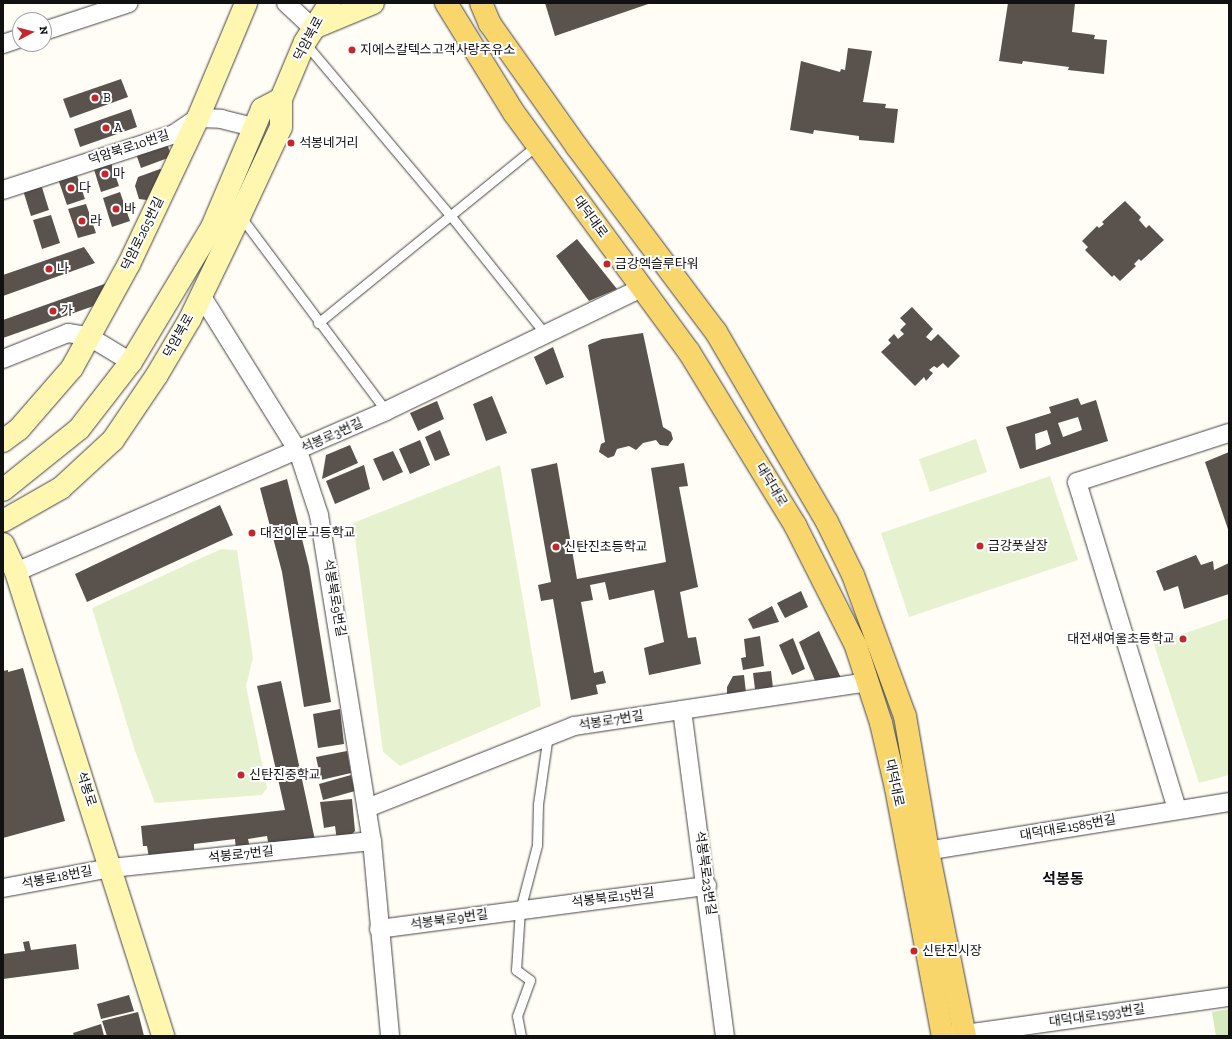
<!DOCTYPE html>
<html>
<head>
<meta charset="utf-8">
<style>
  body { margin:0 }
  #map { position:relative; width:1232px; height:1039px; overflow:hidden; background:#fffdf5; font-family:"Zilla Slab","Noto Sans KR",serif }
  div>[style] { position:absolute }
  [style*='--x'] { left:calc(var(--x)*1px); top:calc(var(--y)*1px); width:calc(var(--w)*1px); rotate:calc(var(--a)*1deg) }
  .green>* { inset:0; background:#d5ebbd }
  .pitch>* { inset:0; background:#e6f2cf }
  .building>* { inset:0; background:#5a524d }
  .roads { filter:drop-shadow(0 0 1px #444) drop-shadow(0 0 1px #444) }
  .lane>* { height:9px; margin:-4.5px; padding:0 4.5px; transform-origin:4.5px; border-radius:4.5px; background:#fff }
  .street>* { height:18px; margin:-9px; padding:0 9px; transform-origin:9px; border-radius:9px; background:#fff }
  .secondary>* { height:22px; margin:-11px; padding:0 11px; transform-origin:11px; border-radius:11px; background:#fff6b0 }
  .primary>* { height:22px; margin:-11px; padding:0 11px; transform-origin:11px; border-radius:11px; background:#f9d66b }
  .dots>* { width:11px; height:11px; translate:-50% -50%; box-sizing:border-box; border:2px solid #fff; border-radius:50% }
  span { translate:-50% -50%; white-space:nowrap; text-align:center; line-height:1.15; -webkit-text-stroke:4px #fff; paint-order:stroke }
  .street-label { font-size:13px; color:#111 }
  .poi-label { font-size:13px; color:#111 }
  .left { translate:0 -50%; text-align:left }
  .right { translate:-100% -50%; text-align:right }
  .quarter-label { font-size:15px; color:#111; font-weight:700 }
  .frame { position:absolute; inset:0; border:4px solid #111; pointer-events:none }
  .north { position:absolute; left:12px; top:12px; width:40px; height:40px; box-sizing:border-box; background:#fff; border:1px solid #a0a0a0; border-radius:50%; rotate:83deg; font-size:11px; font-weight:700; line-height:16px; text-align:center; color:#111 }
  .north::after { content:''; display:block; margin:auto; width:14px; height:18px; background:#c4262e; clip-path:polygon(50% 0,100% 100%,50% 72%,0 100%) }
</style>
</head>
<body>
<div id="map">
  <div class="green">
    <i style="clip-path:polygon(1229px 1009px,1229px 1036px,1216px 1036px,1212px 1012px)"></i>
  </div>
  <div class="pitch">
    <i style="clip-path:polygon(976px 439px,987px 472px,930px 492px,919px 459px)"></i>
    <i style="clip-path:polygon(500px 465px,541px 706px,400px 766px,383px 752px,353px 523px)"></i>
    <i style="clip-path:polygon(1050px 476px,1078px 560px,909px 617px,881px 533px)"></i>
    <i style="clip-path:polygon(221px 549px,237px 550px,253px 658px,246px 686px,267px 788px,262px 795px,155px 803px,135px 751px,92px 608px)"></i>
    <i style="clip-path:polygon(1229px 618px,1229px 775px,1199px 783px,1154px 644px)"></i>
  </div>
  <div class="building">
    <i style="clip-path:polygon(545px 3px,651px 3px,555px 36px)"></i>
    <i style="clip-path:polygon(1008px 3px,1075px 3px,1072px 32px,1095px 35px,1094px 39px,1107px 40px,1104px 74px,1068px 70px,1069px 67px,1023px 61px,1022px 64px,999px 61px)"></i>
    <i style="clip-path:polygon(848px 48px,872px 51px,863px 102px,886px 104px,885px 108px,898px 109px,894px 143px,859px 140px,859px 136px,814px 130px,813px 134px,790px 130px,801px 61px,840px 72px,841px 69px,845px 70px)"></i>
    <i style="clip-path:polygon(121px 79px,128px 97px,70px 118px,63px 99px)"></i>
    <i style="clip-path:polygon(131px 109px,137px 127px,80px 147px,74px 129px)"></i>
    <i style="clip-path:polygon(166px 141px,170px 152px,168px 158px,141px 168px,134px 148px)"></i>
    <i style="clip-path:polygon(109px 157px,119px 186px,101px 192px,92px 163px)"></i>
    <i style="clip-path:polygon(160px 169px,166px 172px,154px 201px,139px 199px,135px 186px,138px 177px)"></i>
    <i style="clip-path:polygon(75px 170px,85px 199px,67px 205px,57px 176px)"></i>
    <i style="clip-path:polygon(40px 181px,49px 210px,31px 216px,22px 187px)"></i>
    <i style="clip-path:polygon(120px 192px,130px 221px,112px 227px,103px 198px)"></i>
    <i style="clip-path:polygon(1125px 201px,1141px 217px,1139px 220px,1146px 228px,1149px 225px,1164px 240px,1141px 261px,1139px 259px,1134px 264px,1136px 266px,1120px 281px,1114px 275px,1112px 277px,1085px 250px,1088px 247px,1082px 241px,1097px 226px,1099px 228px,1104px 224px,1102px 222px)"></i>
    <i style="clip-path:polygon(86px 204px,96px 233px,78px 238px,68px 209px)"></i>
    <i style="clip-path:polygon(51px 215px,60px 243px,42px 249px,33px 220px)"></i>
    <i style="clip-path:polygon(577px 239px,617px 289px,589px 301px,556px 256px)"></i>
    <i style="clip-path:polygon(84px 247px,95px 263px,3px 296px,3px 275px)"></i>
    <i style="clip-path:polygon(110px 282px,102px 303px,3px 338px,3px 320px)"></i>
    <i style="clip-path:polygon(912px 307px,933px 329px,926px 337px,931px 341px,938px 334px,960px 356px,948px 368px,943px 363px,937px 368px,934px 366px,929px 370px,933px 373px,926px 381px,924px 377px,915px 386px,881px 352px,891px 343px,888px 340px,894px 334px,898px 339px,904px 334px,900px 330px,906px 324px,900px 318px)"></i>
    <i style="clip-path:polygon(643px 333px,663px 427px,671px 432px,673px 439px,668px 446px,660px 445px,656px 440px,643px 443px,636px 450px,629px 446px,617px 449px,614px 456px,608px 458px,599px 452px,601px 444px,605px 442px,588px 345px,602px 339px)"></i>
    <i style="clip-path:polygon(553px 347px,564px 377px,546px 385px,534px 357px)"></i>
    <i style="clip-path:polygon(492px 396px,507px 433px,486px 441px,473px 404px)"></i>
    <i style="clip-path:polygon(evenodd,1078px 398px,1081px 405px,1096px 400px,1108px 441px,1020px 469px,1006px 427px,1051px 413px,1049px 407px,1078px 398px,1078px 417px,1082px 430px,1063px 437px,1058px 423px,1078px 417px,1078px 398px,1047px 430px,1051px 444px,1036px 450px,1035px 434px,1047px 430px)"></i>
    <i style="clip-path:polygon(437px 401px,444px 419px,418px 431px,410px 413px)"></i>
    <i style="clip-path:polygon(440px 430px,450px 455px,435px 461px,425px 437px)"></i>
    <i style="clip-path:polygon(420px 440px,430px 465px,410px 474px,399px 449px)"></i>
    <i style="clip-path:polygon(350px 445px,358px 463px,322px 479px,326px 455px)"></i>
    <i style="clip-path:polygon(393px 451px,403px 472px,383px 481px,373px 459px)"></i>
    <i style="clip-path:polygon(1229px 452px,1229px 532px,1205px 462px)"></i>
    <i style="clip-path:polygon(557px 463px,577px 579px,666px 562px,651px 468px,684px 463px,688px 486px,679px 487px,698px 587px,680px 592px,688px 638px,696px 637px,701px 664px,649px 675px,644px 648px,664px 642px,654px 590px,609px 600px,605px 582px,590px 585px,593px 600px,581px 602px,594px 673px,603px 671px,606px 683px,596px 685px,598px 694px,571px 700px,553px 599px,541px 601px,538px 585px,551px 582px,531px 469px)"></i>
    <i style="clip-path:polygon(364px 465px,370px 489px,335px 504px,326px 481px)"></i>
    <i style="clip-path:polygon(287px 479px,309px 567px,331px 702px,304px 707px,282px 572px,260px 488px)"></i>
    <i style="clip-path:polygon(220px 505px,233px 535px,87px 602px,75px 574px)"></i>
    <i style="clip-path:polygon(1196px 555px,1201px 565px,1213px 561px,1214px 570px,1229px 563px,1229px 594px,1184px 609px,1178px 586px,1164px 591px,1156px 571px)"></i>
    <i style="clip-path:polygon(801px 591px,808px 607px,785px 618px,777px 603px)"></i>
    <i style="clip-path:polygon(772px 606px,779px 622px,753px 629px,748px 619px)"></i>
    <i style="clip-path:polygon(819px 631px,842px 680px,816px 683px,799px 642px)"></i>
    <i style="clip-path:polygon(760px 636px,764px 666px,743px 670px,741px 658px,746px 657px,744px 639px)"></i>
    <i style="clip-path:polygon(793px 638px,805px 669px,792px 675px,779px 645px)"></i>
    <i style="clip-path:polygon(23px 668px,65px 821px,3px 838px,3px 671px,8px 670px,8px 672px)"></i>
    <i style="clip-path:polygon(771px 671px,773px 688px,755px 689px,753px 673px)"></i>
    <i style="clip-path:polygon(744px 675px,746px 693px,727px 695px,727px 687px,733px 676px)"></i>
    <i style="clip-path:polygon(281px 681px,315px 840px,269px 847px,267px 836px,248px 839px,250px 848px,236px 851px,235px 839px,194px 844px,194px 852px,149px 858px,147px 846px,143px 846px,141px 826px,285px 810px,257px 686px)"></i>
    <i style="clip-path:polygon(340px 709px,344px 744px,318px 748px,313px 714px)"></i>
    <i style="clip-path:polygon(347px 751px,351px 773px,321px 780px,316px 757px)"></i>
    <i style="clip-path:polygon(351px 775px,355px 791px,323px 800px,319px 784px)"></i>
    <i style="clip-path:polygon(352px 799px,355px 831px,347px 839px,337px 841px,335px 826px,324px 828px,320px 802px)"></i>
    <i style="clip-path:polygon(29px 941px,31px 950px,76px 944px,79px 969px,3px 979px,3px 954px,25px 951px,23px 942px)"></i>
    <i style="clip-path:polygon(129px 995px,134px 1011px,101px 1019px,97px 1004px)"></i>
    <i style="clip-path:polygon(138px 1012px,144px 1036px,107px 1036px,102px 1021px)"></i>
    <i style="clip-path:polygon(101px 1024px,104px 1036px,74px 1036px,73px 1033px)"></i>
  </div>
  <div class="roads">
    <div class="lane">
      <i style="--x:305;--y:43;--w:225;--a:49.9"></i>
      <i style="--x:450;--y:215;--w:154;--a:51.3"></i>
      <i style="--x:241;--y:217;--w:242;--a:53.2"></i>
      <i style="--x:318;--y:323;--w:282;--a:-39.1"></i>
      <i style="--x:521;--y:1036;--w:20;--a:-101"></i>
      <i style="--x:517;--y:1016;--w:38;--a:-70"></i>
      <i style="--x:530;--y:980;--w:17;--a:-144"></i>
      <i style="--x:516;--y:970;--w:60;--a:-86.2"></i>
      <i style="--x:520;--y:910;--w:67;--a:-75.3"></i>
      <i style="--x:537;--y:845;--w:41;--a:-88.6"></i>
      <i style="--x:538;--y:804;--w:70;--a:-81.8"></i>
    </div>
    <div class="street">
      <i style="--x:286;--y:3;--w:37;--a:43"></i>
      <i style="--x:44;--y:31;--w:89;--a:-18.2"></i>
      <i style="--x:3;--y:44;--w:18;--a:-19"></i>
      <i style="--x:3;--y:190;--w:180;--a:-18.1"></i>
      <i style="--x:174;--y:134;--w:29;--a:-34"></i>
      <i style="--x:198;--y:118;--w:23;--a:2"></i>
      <i style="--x:221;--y:119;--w:34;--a:14"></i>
      <i style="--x:201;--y:295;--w:184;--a:58.1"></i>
      <i style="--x:298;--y:451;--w:67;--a:71.8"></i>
      <i style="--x:319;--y:515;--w:330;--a:80.8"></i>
      <i style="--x:372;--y:841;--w:196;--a:84.7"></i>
      <i style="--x:3;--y:359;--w:70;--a:-21.8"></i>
      <i style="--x:68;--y:333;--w:20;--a:9"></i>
      <i style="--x:88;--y:336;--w:50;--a:31.2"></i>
      <i style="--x:16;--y:572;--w:404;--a:-23.5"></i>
      <i style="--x:386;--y:411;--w:284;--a:-25.7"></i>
      <i style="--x:682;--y:710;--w:329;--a:82.5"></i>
      <i style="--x:367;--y:808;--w:223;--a:-21.6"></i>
      <i style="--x:574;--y:726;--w:297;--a:-8.5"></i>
      <i style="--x:1177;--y:809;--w:342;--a:-107"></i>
      <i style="--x:1077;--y:482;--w:160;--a:-17.9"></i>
      <i style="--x:914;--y:853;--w:319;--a:-9.2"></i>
      <i style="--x:3;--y:888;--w:110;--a:-10.5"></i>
      <i style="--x:111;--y:868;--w:262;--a:-5.9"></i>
      <i style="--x:379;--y:929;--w:331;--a:-7.5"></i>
      <i style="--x:951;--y:1036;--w:281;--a:-8"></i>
    </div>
    <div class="secondary">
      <i style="--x:313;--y:28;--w:65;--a:-22.6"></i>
      <i style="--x:3;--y:441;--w:20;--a:-37"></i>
      <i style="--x:19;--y:429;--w:81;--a:-49"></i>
      <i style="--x:72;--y:368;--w:119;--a:-61.3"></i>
      <i style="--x:129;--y:264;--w:161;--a:-64.7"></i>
      <i style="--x:198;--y:118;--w:125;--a:-67.3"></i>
      <i style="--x:3;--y:490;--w:97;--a:-38.8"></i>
      <i style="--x:79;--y:429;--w:85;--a:-52.2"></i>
      <i style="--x:131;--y:362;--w:157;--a:-59"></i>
      <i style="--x:212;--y:227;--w:128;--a:-67"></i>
      <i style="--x:262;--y:109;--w:21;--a:-28"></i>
      <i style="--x:3;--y:521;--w:67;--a:-29.6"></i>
      <i style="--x:61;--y:488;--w:71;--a:-42.7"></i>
      <i style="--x:113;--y:440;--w:78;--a:-55.9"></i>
      <i style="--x:157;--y:375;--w:65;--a:-59.5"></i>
      <i style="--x:190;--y:319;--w:115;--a:-64.3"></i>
      <i style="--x:240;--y:215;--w:97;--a:-65"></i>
      <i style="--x:281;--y:127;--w:28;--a:-90"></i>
      <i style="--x:281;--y:99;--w:62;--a:-67.2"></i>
      <i style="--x:305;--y:42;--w:46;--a:-57.3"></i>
      <i style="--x:3;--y:544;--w:31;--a:65"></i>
      <i style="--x:16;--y:572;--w:487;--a:72.4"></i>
    </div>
    <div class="primary">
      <i style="--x:446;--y:3;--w:129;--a:58.3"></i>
      <i style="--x:514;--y:113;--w:296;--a:53.8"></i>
      <i style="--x:689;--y:352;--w:203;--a:58.5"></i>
      <i style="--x:795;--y:525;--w:136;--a:63.2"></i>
      <i style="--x:856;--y:646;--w:81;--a:72"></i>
      <i style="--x:881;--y:723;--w:67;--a:77"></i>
      <i style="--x:896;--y:788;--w:252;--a:79.3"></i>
      <i style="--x:481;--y:3;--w:23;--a:67"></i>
      <i style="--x:490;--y:24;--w:151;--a:54.7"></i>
      <i style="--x:577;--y:147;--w:231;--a:53.1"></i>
      <i style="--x:716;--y:332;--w:220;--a:59.7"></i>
      <i style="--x:827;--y:522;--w:59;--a:63.9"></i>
      <i style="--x:853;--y:575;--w:150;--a:69.8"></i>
      <i style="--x:905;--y:716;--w:137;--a:80.3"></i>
      <i style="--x:928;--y:851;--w:189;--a:78.7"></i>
    </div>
  </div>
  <div class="dots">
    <i style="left:352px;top:50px;background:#c4262e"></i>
    <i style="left:95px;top:98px;background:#c4262e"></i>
    <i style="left:106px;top:128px;background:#c4262e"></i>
    <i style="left:291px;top:143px;background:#c4262e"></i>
    <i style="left:105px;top:174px;background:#c4262e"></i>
    <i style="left:71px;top:188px;background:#c4262e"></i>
    <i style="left:116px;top:209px;background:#c4262e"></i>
    <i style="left:82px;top:221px;background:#c4262e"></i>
    <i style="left:607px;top:264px;background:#c4262e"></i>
    <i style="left:49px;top:269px;background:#c4262e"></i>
    <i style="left:53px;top:311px;background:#c4262e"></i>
    <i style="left:252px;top:533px;background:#c4262e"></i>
    <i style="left:980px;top:546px;background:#c4262e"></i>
    <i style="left:556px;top:547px;background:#c4262e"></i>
    <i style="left:1183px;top:639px;background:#c4262e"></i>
    <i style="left:241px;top:775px;background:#c4262e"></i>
    <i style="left:914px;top:951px;background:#c4262e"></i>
  </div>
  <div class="street-label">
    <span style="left:309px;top:39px;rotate:-62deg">덕암북로</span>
    <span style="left:129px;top:148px;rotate:-18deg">덕암북로10번길</span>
    <span style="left:590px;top:217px;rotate:54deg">대덕대로</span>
    <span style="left:143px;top:234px;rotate:-64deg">덕암로265번길</span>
    <span style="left:179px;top:336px;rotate:-61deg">덕암북로</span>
    <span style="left:332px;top:436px;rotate:-24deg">석봉로3번길</span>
    <span style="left:771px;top:485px;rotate:59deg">대덕대로</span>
    <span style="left:334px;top:598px;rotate:80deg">석봉북로9번길</span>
    <span style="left:611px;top:721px;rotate:-9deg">석봉로7번길</span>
    <span style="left:894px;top:783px;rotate:78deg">대덕대로</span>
    <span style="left:86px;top:789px;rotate:72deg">석봉로</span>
    <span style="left:1068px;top:828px;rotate:-10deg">대덕대로1585번길</span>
    <span style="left:241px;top:855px;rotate:-6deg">석봉로7번길</span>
    <span style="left:705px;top:873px;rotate:82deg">석봉북로23번길</span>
    <span style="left:57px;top:878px;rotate:-11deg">석봉로18번길</span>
    <span style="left:613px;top:898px;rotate:-7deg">석봉북로15번길</span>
    <span style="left:449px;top:920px;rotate:-8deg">석봉북로9번길</span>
    <span style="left:1097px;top:1016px;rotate:-8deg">대덕대로1593번길</span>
  </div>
  <div class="poi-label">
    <span class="left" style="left:360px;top:50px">지에스칼텍스고객사랑주유소</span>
    <span class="left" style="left:103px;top:98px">B</span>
    <span class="left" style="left:114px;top:128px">A</span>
    <span class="left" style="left:299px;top:143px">석봉네거리</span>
    <span class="left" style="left:113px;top:174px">마</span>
    <span class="left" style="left:79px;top:188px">다</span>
    <span class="left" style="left:124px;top:209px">바</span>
    <span class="left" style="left:90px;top:221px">라</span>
    <span class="left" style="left:615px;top:264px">금강엑슬루타워</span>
    <span class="left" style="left:57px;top:269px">나</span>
    <span class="left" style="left:61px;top:311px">가</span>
    <span class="left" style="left:260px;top:533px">대전이문고등학교</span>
    <span class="left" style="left:988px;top:546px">금강풋살장</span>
    <span class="left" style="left:564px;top:547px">신탄진초등학교</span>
    <span class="right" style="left:1175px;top:639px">대전새여울초등학교</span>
    <span class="left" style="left:249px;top:775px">신탄진중학교</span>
    <span class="left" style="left:922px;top:951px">신탄진시장</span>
  </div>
  <div class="quarter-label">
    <span style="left:1063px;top:880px">석봉동</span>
  </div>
  <div class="frame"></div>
  <div class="north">N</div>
</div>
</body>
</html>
